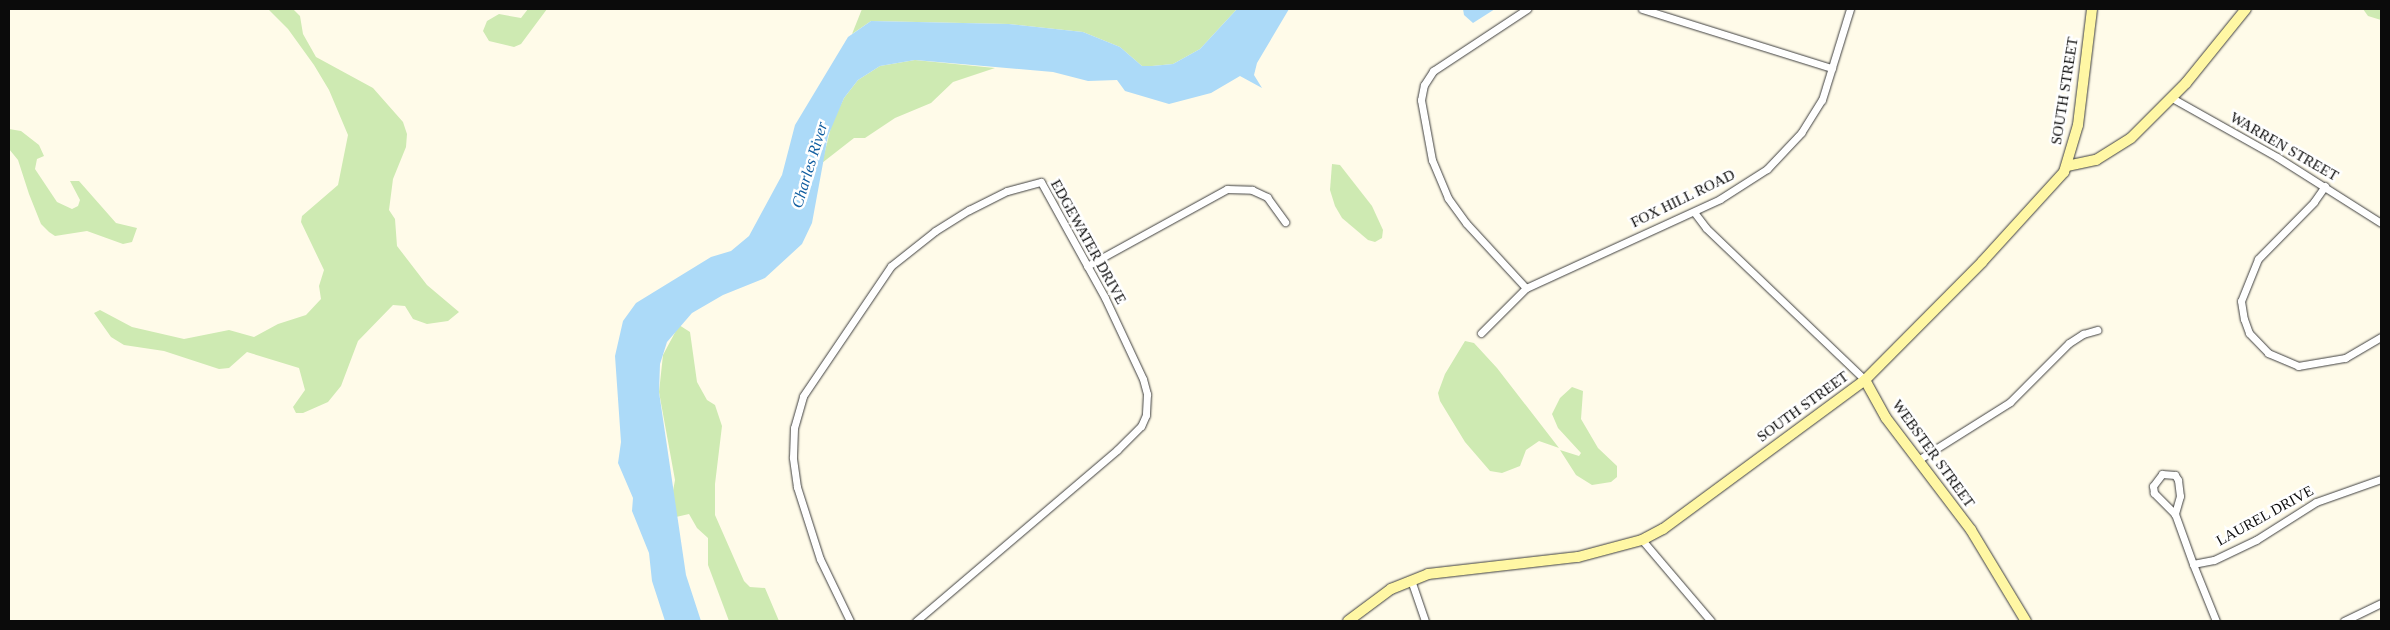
<!DOCTYPE html>
<html>
<head>
<meta charset="utf-8">
<style>
  body { margin:0 }
  #map { position:relative; width:2390px; height:630px; overflow:hidden; background:#fffbe9; font-family:"Times New Roman",serif }
  div>[style] { position:absolute }
  [style*='--x'] { left:calc(var(--x)*1px); top:calc(var(--y)*1px); width:calc(var(--w)*1px); rotate:calc(var(--a)*1deg) }
  .green>* { inset:0; background:#ceeab2 }
  .water>* { inset:0; background:#acdaf8 }
  .roads { filter:drop-shadow(0 0 1px #3e3e3e) drop-shadow(0 0 1px #3e3e3e) }
  .street>* { height:7px; margin:-3.5px; padding:0 3.5px; transform-origin:3.5px; border-radius:3.5px; background:#fff }
  .secondary>* { height:10px; margin:-5px; padding:0 5px; transform-origin:5px; border-radius:5px; background:#fff7a4 }
  span { translate:-50% -50%; white-space:nowrap; text-align:center; line-height:1.15; -webkit-text-stroke:5px #fff; paint-order:stroke }
  .street-label { font-size:15px; color:#0b0b0b }
  .water-label { font-size:16px; color:#115ea0; font-style:italic }
  .frame { position:absolute; inset:0; border:10px solid #0b0b0b; pointer-events:none }
</style>
</head>
<body>
<div id="map">
  <div class="green">
    <i style="clip-path:polygon(268px 9px,293px 9px,300px 16px,303px 34px,316px 57px,373px 88px,403px 122px,407px 134px,406px 147px,393px 179px,389px 210px,395px 219px,397px 246px,427px 285px,459px 312px,448px 321px,427px 324px,413px 319px,405px 306px,393px 305px,358px 341px,341px 386px,328px 402px,303px 413px,296px 413px,293px 407px,305px 390px,299px 368px,247px 352px,229px 368px,219px 369px,164px 351px,124px 345px,111px 337px,94px 313px,100px 310px,132px 327px,184px 339px,229px 330px,254px 337px,278px 324px,306px 315px,321px 299px,319px 286px,324px 270px,301px 222px,302px 216px,338px 185px,348px 135px,329px 90px,314px 65px,288px 29px)"></i>
    <i style="clip-path:polygon(528px 9px,547px 9px,521px 44px,514px 47px,489px 41px,483px 31px,487px 21px,499px 14px,521px 18px)"></i>
    <i style="clip-path:polygon(862px 9px,1237px 9px,1200px 49px,1173px 64px,1152px 66px,1142px 66px,1120px 47px,1083px 32px,1009px 24px,871px 21px,852px 34px)"></i>
    <i style="clip-path:polygon(2363px 9px,2381px 9px,2381px 20px,2368px 16px)"></i>
    <i style="clip-path:polygon(915px 60px,995px 68px,953px 82px,931px 103px,895px 118px,865px 138px,854px 138px,822px 163px,832px 123px,844px 98px,858px 80px,880px 66px)"></i>
    <i style="clip-path:polygon(9px 129px,21px 131px,39px 145px,44px 156px,37px 159px,35px 169px,57px 202px,72px 209px,78px 206px,80px 200px,70px 181px,79px 181px,116px 223px,137px 228px,132px 242px,123px 244px,87px 231px,55px 236px,49px 232px,41px 224px,29px 194px,18px 160px,9px 149px)"></i>
    <i style="clip-path:polygon(1332px 164px,1340px 165px,1372px 206px,1383px 230px,1382px 238px,1375px 242px,1368px 240px,1342px 218px,1335px 206px,1330px 190px)"></i>
    <i style="clip-path:polygon(679px 325px,690px 332px,697px 382px,707px 400px,715px 405px,722px 426px,715px 484px,715px 515px,744px 581px,750px 587px,765px 588px,779px 621px,729px 621px,708px 565px,708px 538px,697px 528px,689px 514px,676px 517px,673px 491px,675px 480px,659px 392px,663px 355px)"></i>
    <i style="clip-path:polygon(1465px 341px,1474px 343px,1497px 368px,1559px 448px,1539px 441px,1526px 450px,1520px 466px,1502px 473px,1490px 471px,1465px 442px,1440px 401px,1438px 393px,1445px 374px)"></i>
    <i style="clip-path:polygon(1572px 387px,1583px 391px,1581px 419px,1598px 448px,1617px 466px,1617px 477px,1611px 482px,1592px 485px,1576px 475px,1560px 450px,1579px 456px,1581px 453px,1558px 428px,1552px 414px,1560px 398px)"></i>
  </div>
  <div class="water">
    <i style="clip-path:polygon(1237px 9px,1289px 9px,1257px 63px,1254px 75px,1262px 88px,1240px 76px,1211px 93px,1169px 104px,1125px 91px,1117px 80px,1088px 81px,1053px 72px,915px 60px,880px 66px,858px 80px,844px 98px,828px 136px,812px 223px,802px 244px,765px 278px,723px 295px,692px 313px,667px 342px,660px 364px,659px 392px,686px 575px,701px 621px,665px 621px,652px 581px,649px 553px,632px 511px,633px 498px,618px 463px,621px 442px,615px 356px,623px 321px,636px 303px,711px 257px,731px 251px,749px 236px,782px 175px,795px 125px,848px 37px,871px 21px,1009px 24px,1083px 32px,1120px 47px,1142px 66px,1152px 66px,1173px 64px,1200px 49px)"></i>
    <i style="clip-path:polygon(1463px 9px,1495px 9px,1473px 23px,1464px 15px)"></i>
  </div>
  <div class="roads">
    <div class="street">
      <i style="--x:1642;--y:9;--w:199;--a:17.3"></i>
      <i style="--x:2172;--y:98;--w:120;--a:29.3"></i>
      <i style="--x:2277;--y:157;--w:123;--a:32.4"></i>
      <i style="--x:2325;--y:186;--w:19;--a:125"></i>
      <i style="--x:2314;--y:202;--w:80;--a:134.5"></i>
      <i style="--x:2258;--y:259;--w:45;--a:112"></i>
      <i style="--x:2241;--y:301;--w:18;--a:81"></i>
      <i style="--x:2244;--y:319;--w:15;--a:70"></i>
      <i style="--x:2249;--y:333;--w:28;--a:46"></i>
      <i style="--x:2268;--y:353;--w:33;--a:23"></i>
      <i style="--x:2298;--y:366;--w:48;--a:-9.7"></i>
      <i style="--x:2345;--y:358;--w:42;--a:-30.3"></i>
      <i style="--x:1694;--y:212;--w:20;--a:53"></i>
      <i style="--x:1706;--y:228;--w:220;--a:43.7"></i>
      <i style="--x:1087;--y:266;--w:160;--a:-28.8"></i>
      <i style="--x:1227;--y:189;--w:25;--a:2"></i>
      <i style="--x:1252;--y:190;--w:17;--a:25"></i>
      <i style="--x:1267;--y:197;--w:31;--a:54"></i>
      <i style="--x:1526;--y:288;--w:88;--a:-132.7"></i>
      <i style="--x:1466;--y:223;--w:31;--a:-126"></i>
      <i style="--x:1448;--y:198;--w:41;--a:-112.8"></i>
      <i style="--x:1432;--y:160;--w:61;--a:-100.4"></i>
      <i style="--x:1421;--y:100;--w:15;--a:-79"></i>
      <i style="--x:1424;--y:85;--w:17;--a:-57"></i>
      <i style="--x:1433;--y:71;--w:113;--a:-33.4"></i>
      <i style="--x:1481;--y:333;--w:64;--a:-45"></i>
      <i style="--x:1526;--y:288;--w:213;--a:-24.6"></i>
      <i style="--x:1720;--y:199;--w:56;--a:-32.6"></i>
      <i style="--x:1767;--y:169;--w:50;--a:-46.6"></i>
      <i style="--x:1801;--y:133;--w:39;--a:-58"></i>
      <i style="--x:1822;--y:100;--w:95;--a:-72.9"></i>
      <i style="--x:1918;--y:460;--w:109;--a:-32.2"></i>
      <i style="--x:2010;--y:402;--w:83;--a:-45"></i>
      <i style="--x:2069;--y:343;--w:17;--a:-33"></i>
      <i style="--x:2083;--y:334;--w:15;--a:-16"></i>
      <i style="--x:2175;--y:514;--w:30;--a:-135"></i>
      <i style="--x:2154;--y:493;--w:7;--a:-98"></i>
      <i style="--x:2153;--y:486;--w:15;--a:-53"></i>
      <i style="--x:2162;--y:474;--w:13;--a:4"></i>
      <i style="--x:2175;--y:475;--w:6;--a:59"></i>
      <i style="--x:2178;--y:480;--w:16;--a:83"></i>
      <i style="--x:2180;--y:496;--w:19;--a:106"></i>
      <i style="--x:2175;--y:514;--w:53;--a:70.2"></i>
      <i style="--x:1642;--y:540;--w:106;--a:49.6"></i>
      <i style="--x:1411;--y:580;--w:43;--a:71.1"></i>
      <i style="--x:850;--y:621;--w:69;--a:-115.8"></i>
      <i style="--x:820;--y:559;--w:76;--a:-107.7"></i>
      <i style="--x:797;--y:487;--w:30;--a:-98"></i>
      <i style="--x:793;--y:457;--w:29;--a:-88"></i>
      <i style="--x:794;--y:428;--w:33;--a:-74"></i>
      <i style="--x:803;--y:396;--w:157;--a:-55.9"></i>
      <i style="--x:891;--y:266;--w:56;--a:-38.5"></i>
      <i style="--x:935;--y:231;--w:40;--a:-32"></i>
      <i style="--x:969;--y:210;--w:42;--a:-26.6"></i>
      <i style="--x:1007;--y:191;--w:35;--a:-15"></i>
      <i style="--x:1041;--y:182;--w:132;--a:61.1"></i>
      <i style="--x:1105;--y:298;--w:89;--a:64.9"></i>
      <i style="--x:1143;--y:379;--w:16;--a:75"></i>
      <i style="--x:1147;--y:394;--w:21;--a:93"></i>
      <i style="--x:1146;--y:415;--w:12;--a:114"></i>
      <i style="--x:1141;--y:426;--w:34;--a:135"></i>
      <i style="--x:1117;--y:450;--w:264;--a:139.6"></i>
      <i style="--x:2216;--y:621;--w:61;--a:-112"></i>
      <i style="--x:2193;--y:564;--w:21;--a:-11"></i>
      <i style="--x:2214;--y:560;--w:47;--a:-25.5"></i>
      <i style="--x:2256;--y:540;--w:71;--a:-32.3"></i>
      <i style="--x:2316;--y:502;--w:69;--a:-19.5"></i>
      <i style="--x:2344;--y:621;--w:41;--a:-25.9"></i>
    </div>
    <div class="secondary">
      <i style="--x:2067;--y:166;--w:30;--a:-12"></i>
      <i style="--x:2096;--y:160;--w:41;--a:-32.2"></i>
      <i style="--x:2131;--y:138;--w:78;--a:-45"></i>
      <i style="--x:2186;--y:83;--w:95;--a:-51"></i>
      <i style="--x:1865;--y:380;--w:43;--a:61.1"></i>
      <i style="--x:1886;--y:418;--w:141;--a:52.8"></i>
      <i style="--x:1971;--y:530;--w:106;--a:58.9"></i>
      <i style="--x:1348;--y:621;--w:54;--a:-36.7"></i>
      <i style="--x:1391;--y:589;--w:40;--a:-22"></i>
      <i style="--x:1428;--y:574;--w:151;--a:-6.5"></i>
      <i style="--x:1578;--y:557;--w:66;--a:-14.9"></i>
      <i style="--x:1642;--y:540;--w:24;--a:-28"></i>
      <i style="--x:1663;--y:529;--w:251;--a:-36.4"></i>
      <i style="--x:1865;--y:380;--w:166;--a:-45.2"></i>
      <i style="--x:1982;--y:262;--w:122;--a:-47.7"></i>
      <i style="--x:2064;--y:172;--w:49;--a:-73.4"></i>
      <i style="--x:2078;--y:125;--w:117;--a:-83.1"></i>
    </div>
  </div>
  <div class="street-label">
    <span style="left:2065px;top:91px;rotate:-81deg">SOUTH STREET</span>
    <span style="left:2284px;top:147px;rotate:30deg">WARREN STREET</span>
    <span style="left:1683px;top:199px;rotate:-26deg">FOX HILL ROAD</span>
    <span style="left:1088px;top:242px;rotate:61deg">EDGEWATER DRIVE</span>
    <span style="left:1803px;top:407px;rotate:-36deg">SOUTH STREET</span>
    <span style="left:1933px;top:454px;rotate:54deg">WEBSTER STREET</span>
    <span style="left:2265px;top:516px;rotate:-29deg">LAUREL DRIVE</span>
  </div>
  <div class="water-label">
    <span style="left:810px;top:165px;rotate:-73deg">Charles River</span>
  </div>
  <div class="frame"></div>
</div>
</body>
</html>
